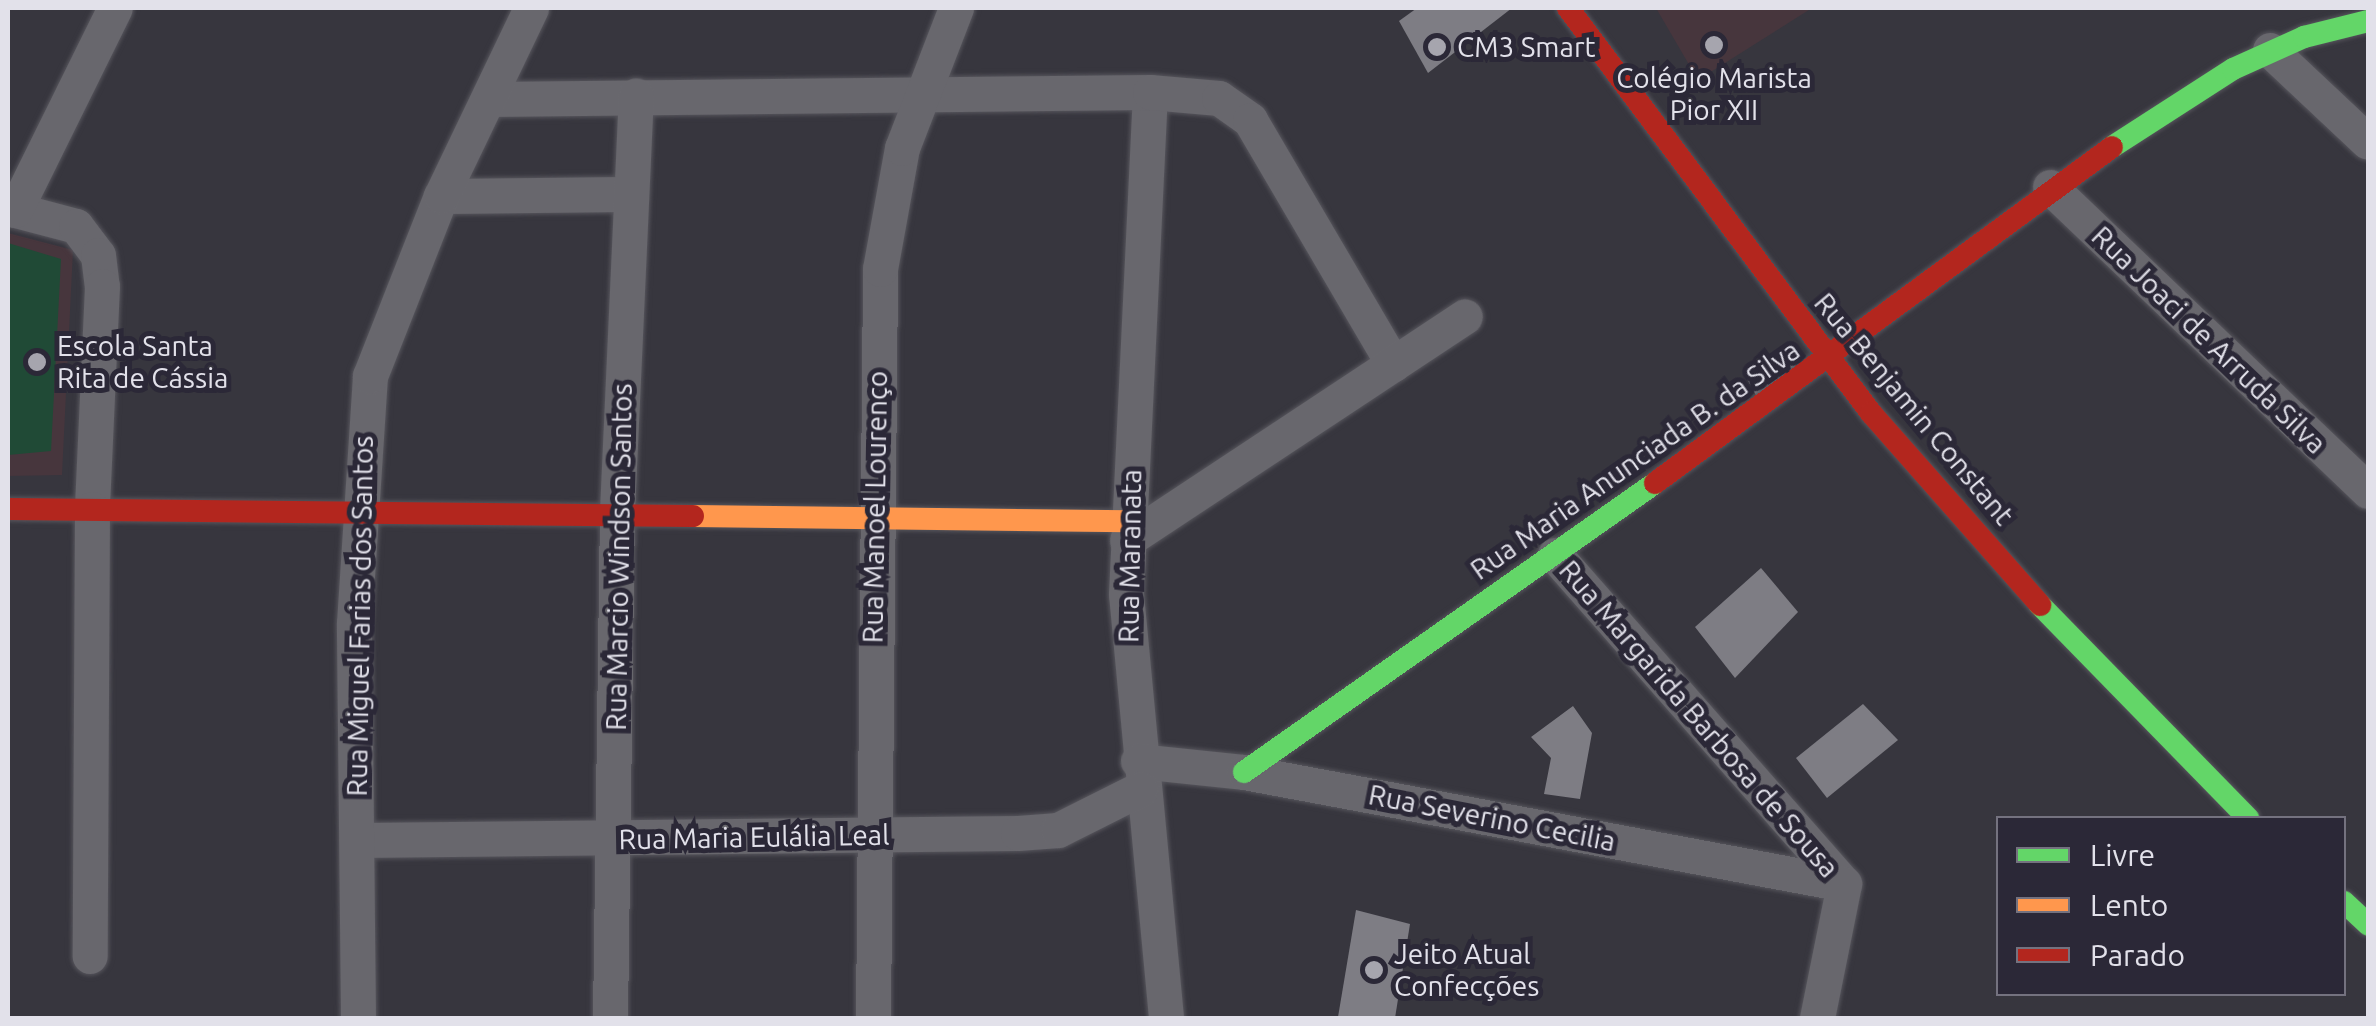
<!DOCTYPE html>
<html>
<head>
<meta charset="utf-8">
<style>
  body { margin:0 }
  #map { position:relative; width:2376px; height:1026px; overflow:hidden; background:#37363e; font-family:Ubuntu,sans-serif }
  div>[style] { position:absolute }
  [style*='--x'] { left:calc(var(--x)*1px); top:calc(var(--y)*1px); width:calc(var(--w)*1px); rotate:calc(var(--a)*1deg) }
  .education>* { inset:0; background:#47363d }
  .green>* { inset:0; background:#204a36 }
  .building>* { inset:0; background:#7e7d84 }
  .roads { filter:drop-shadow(0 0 2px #56555c) drop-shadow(0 0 2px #56555c) }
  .street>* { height:35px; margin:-17.5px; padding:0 17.5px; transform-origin:17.5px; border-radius:17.5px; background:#68676d }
  .fast>* { height:22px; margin:-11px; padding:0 11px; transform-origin:11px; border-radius:11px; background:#63d668 }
  .slow>* { height:22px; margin:-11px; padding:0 11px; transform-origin:11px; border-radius:11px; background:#ff974d }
  .jam>* { height:22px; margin:-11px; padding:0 11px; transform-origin:11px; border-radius:11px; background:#b3261e }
  .dots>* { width:28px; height:28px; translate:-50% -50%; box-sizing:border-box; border:5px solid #2b2837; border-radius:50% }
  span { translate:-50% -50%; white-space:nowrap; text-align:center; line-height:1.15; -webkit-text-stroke:10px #2b2837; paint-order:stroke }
  .poi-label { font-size:28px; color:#e2e1ea }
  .left { translate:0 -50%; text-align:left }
  .street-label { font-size:28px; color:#e2e1ea }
  .frame { position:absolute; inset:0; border:10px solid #e2e1ea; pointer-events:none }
  .legend { position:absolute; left:1996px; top:816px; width:350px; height:180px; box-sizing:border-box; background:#2b2837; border:2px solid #74727f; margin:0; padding:12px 18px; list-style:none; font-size:30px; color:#e2e1ea }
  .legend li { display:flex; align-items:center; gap:20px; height:50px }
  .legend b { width:50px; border:2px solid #74727f }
</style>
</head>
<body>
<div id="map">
  <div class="education">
    <i style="clip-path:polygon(1656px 8px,1812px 8px,1698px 80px)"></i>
    <i style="clip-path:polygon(8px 233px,73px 250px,62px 475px,8px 476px)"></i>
  </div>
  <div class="green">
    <i style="clip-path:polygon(8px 243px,61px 259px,51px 451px,8px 455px)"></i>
  </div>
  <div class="building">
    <i style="clip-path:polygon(1417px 8px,1512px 8px,1428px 73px,1399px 21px)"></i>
    <i style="clip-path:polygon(1787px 344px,1805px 366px,1758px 399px,1746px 377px)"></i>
    <i style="clip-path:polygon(1761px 568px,1798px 612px,1735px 678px,1695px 627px)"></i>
    <i style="clip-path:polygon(1863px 704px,1898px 740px,1827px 798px,1796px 758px)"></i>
    <i style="clip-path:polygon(1573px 706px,1592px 733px,1580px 799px,1544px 794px,1551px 758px,1531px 737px)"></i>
    <i style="clip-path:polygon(1356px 910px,1410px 924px,1395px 1018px,1338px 1017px)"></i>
  </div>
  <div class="roads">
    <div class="street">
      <i style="--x:2270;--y:50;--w:134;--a:43.2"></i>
      <i style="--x:1150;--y:92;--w:503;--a:92.74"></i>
      <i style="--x:1126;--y:594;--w:426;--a:84.6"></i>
      <i style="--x:489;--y:99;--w:661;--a:-0.61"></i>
      <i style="--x:1150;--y:92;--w:69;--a:5"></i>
      <i style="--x:1219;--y:98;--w:38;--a:35"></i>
      <i style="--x:1250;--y:120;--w:283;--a:59.6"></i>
      <i style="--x:2050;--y:187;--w:440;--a:43.7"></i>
      <i style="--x:441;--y:196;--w:190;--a:-0.6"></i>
      <i style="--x:8;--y:208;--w:70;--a:14.8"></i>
      <i style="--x:76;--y:226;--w:36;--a:53"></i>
      <i style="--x:98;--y:255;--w:31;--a:83"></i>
      <i style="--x:102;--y:286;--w:223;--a:92.6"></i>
      <i style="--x:92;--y:509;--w:447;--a:90.3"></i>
      <i style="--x:15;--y:210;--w:225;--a:-63.7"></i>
      <i style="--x:1127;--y:540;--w:405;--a:-33.5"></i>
      <i style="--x:1555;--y:555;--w:438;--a:48.7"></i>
      <i style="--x:1138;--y:761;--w:107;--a:5.9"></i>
      <i style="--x:1244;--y:772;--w:610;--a:10.57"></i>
      <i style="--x:358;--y:840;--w:660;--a:-0.61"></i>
      <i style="--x:1018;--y:833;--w:40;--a:-4.3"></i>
      <i style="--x:1058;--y:830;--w:92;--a:-26.6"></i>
      <i style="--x:358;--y:1018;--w:395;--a:-90.6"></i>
      <i style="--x:354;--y:623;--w:248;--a:-86.3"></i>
      <i style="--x:370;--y:376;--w:193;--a:-68.5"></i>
      <i style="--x:441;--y:196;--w:208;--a:-64.4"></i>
      <i style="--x:610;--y:1018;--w:507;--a:-89.21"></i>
      <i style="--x:617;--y:511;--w:416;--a:-87.4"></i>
      <i style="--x:873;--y:1018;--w:749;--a:-89.46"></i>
      <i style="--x:880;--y:269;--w:123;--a:-79.7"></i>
      <i style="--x:902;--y:148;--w:150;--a:-68.9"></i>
      <i style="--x:1817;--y:1018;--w:137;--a:-78.6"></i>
    </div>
    <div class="fast">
      <i style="--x:2112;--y:147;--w:144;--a:-32.8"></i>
      <i style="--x:2233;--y:69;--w:78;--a:-24.3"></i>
      <i style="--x:2304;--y:37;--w:66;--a:-14"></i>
      <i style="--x:2040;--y:605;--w:298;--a:45.7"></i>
      <i style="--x:1244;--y:772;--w:502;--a:-35.11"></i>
      <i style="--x:2344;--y:902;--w:33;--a:43"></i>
    </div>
    <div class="slow">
      <i style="--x:693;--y:516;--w:435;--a:0.7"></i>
    </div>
    <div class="jam">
      <i style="--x:1568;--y:8;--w:506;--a:53.2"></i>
      <i style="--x:1871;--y:413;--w:256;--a:48.6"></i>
      <i style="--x:1655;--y:483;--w:567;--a:-36.32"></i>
      <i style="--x:8;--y:509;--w:685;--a:0.59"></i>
    </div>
  </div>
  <div class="dots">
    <i style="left:1714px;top:45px;background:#a6a5ae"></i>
    <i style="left:1437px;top:47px;background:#a6a5ae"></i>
    <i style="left:37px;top:362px;background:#a6a5ae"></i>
    <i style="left:1374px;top:970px;background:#a6a5ae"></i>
  </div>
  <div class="poi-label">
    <span class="left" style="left:1457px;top:47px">CM3 Smart</span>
    <span style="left:1714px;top:94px">Colégio Marista<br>Pior XII</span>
    <span class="left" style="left:57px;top:362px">Escola Santa<br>Rita de Cássia</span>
    <span class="left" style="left:1394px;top:970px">Jeito Atual<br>Confecções</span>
  </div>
  <div class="street-label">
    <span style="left:2209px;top:340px;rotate:44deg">Rua Joaci de Arruda Silva</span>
    <span style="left:1914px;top:409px;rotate:50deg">Rua Benjamin Constant</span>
    <span style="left:1635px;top:460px;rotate:-35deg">Rua Maria Anunciada B. da Silva</span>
    <span style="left:875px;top:507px;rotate:-89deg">Rua Manoel Lourenço</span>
    <span style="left:1130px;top:556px;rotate:-89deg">Rua Maranata</span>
    <span style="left:619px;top:557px;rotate:-89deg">Rua Marcio Windson Santos</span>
    <span style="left:360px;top:616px;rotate:-89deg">Rua Miguel Farias dos Santos</span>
    <span style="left:1699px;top:719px;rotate:49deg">Rua Margarida Barbosa de Sousa</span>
    <span style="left:1492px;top:818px;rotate:11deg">Rua Severino Cecilia</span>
    <span style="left:754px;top:837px;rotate:-1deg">Rua Maria Eulália Leal</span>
  </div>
  <div class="frame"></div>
  <ul class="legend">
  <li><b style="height:12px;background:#63d668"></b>Livre</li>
  <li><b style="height:12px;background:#ff974d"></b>Lento</li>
  <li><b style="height:12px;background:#b3261e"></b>Parado</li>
  </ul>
</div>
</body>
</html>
